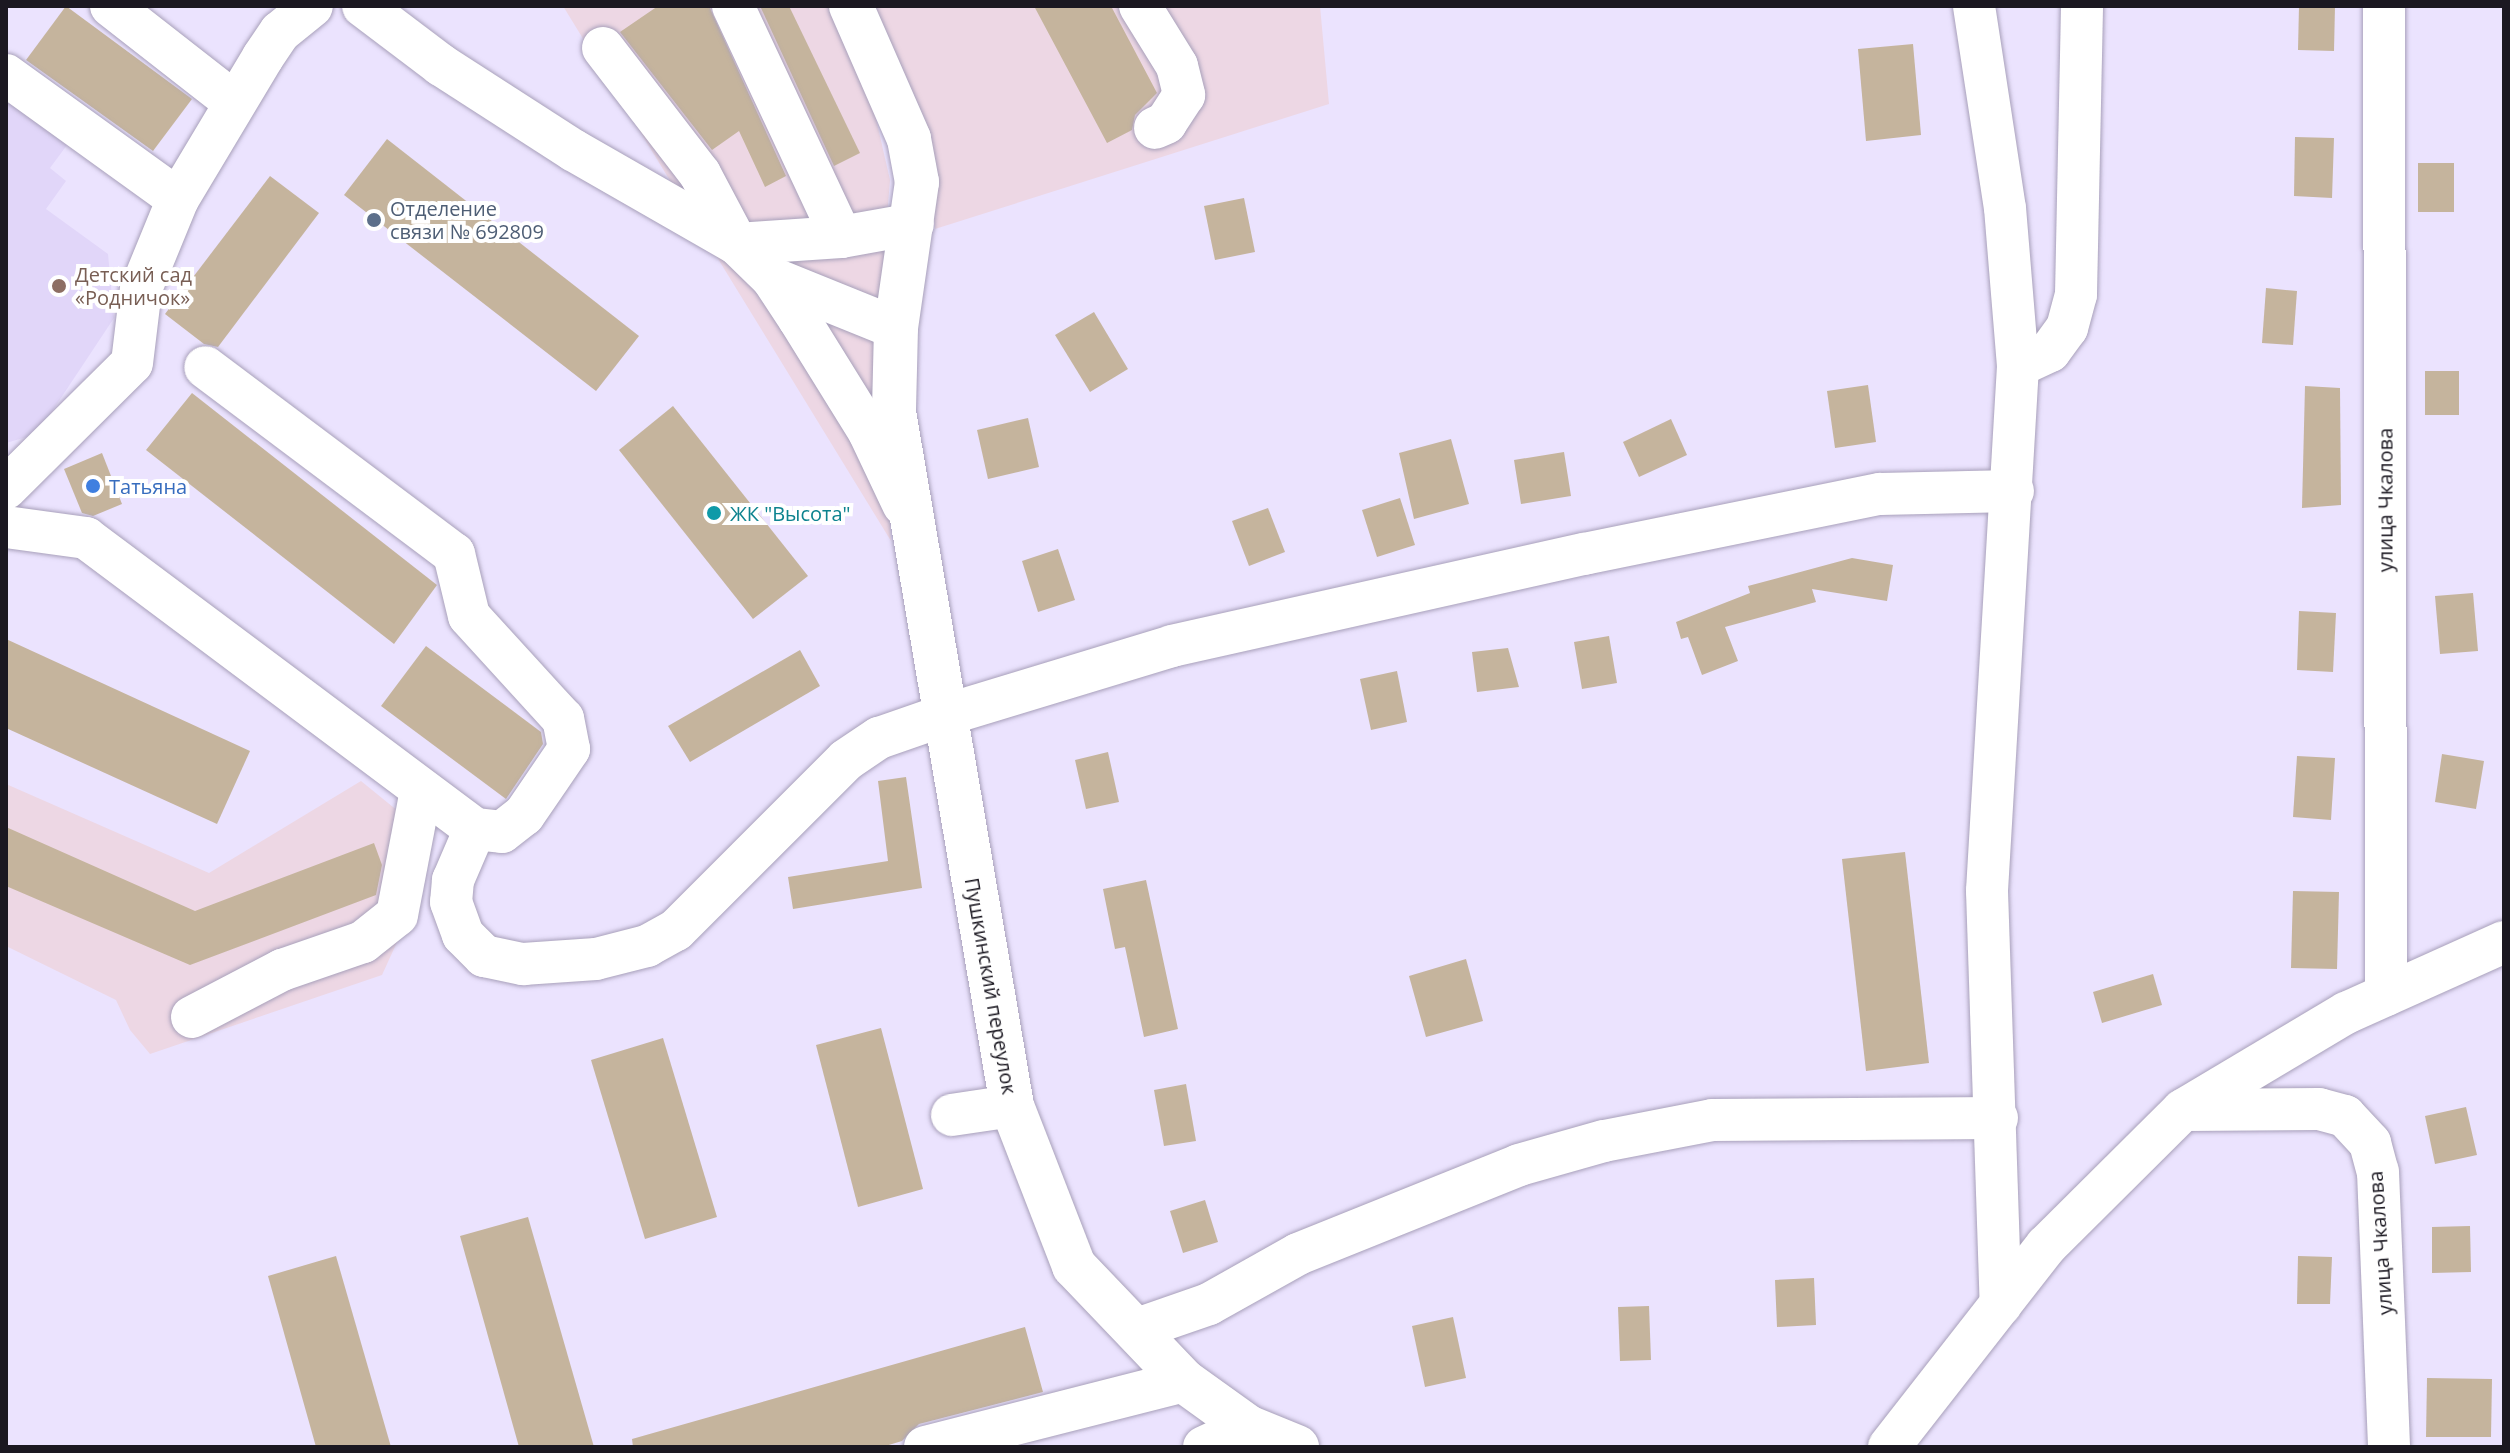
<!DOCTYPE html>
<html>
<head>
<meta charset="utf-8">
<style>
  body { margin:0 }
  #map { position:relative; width:2510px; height:1453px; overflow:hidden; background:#ebe3fe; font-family:"Open Sans",sans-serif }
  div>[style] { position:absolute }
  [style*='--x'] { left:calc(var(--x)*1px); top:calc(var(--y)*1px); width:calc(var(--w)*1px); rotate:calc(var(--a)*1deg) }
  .built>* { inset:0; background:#e1d6f9 }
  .industrial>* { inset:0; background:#edd7e4 }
  .building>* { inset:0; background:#c5b49d }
  .roads { filter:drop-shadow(0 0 2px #a8a0ba) drop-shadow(0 0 2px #a8a0ba) }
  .minor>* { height:42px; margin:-21px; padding:0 21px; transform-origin:21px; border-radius:21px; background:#fff }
  .major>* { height:44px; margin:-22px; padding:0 22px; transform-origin:22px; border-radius:22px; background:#fff }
  .dots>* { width:22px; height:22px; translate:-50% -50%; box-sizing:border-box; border:4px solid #fff; border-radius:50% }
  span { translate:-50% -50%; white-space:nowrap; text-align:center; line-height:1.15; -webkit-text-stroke:8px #fff; paint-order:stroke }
  .service-label { font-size:20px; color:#4e5e75 }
  .left { translate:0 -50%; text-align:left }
  .education-label { font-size:20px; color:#785e54 }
  .shop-label { font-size:20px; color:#366cbe }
  .street-label { font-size:20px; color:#1b1821 }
  .culture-label { font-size:20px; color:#0d838f }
  .frame { position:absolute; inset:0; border:8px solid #1b1821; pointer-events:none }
</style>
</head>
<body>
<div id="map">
  <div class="built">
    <i style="clip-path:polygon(6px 100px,67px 145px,50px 168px,66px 181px,46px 209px,108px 254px,114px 318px,37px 434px,6px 443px)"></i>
  </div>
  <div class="industrial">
    <i style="clip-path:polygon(563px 6px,829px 6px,871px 97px,890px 180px,877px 341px,891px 541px)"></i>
    <i style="clip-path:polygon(875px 6px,1320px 6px,1329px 104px,935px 229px,927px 125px)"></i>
    <i style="clip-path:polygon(361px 781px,404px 816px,409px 916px,382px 975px,150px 1054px,130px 1030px,116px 1000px,6px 946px,6px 784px,209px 873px)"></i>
  </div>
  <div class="building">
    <i style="clip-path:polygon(66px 6px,192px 99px,153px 151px,26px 60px)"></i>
    <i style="clip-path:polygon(658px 6px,709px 6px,786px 176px,765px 187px,739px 131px,712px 150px,620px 32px)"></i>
    <i style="clip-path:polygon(760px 6px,789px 6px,860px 153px,834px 166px)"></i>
    <i style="clip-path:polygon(1034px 6px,1111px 6px,1157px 93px,1135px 115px,1132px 130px,1107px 143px)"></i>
    <i style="clip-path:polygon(2299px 6px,2335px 6px,2334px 51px,2298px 50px)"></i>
    <i style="clip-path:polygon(1913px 44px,1921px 135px,1866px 141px,1858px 49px)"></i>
    <i style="clip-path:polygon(2295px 137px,2334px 138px,2332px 198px,2294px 196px)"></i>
    <i style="clip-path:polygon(387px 139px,639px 336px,596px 391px,344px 195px)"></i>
    <i style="clip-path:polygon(2418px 163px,2454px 163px,2454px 212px,2418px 212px)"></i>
    <i style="clip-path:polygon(270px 176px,319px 213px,218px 347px,204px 344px,165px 314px)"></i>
    <i style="clip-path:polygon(1244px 198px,1255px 252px,1215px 260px,1204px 206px)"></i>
    <i style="clip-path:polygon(2266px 288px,2297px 291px,2293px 345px,2262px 343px)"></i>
    <i style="clip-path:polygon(1094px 312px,1128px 369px,1090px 392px,1055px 335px)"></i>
    <i style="clip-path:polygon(2425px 371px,2459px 371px,2459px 415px,2425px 415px)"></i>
    <i style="clip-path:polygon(1868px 385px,1876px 442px,1835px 448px,1827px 391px)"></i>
    <i style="clip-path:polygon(2305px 386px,2340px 388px,2341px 505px,2302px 508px)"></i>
    <i style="clip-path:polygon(192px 393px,437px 585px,394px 644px,146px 450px)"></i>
    <i style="clip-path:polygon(673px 406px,808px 576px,753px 619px,619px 450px)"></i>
    <i style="clip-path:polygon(1028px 418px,1039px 467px,988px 479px,977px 430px)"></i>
    <i style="clip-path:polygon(1671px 419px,1687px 455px,1639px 477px,1623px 442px)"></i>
    <i style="clip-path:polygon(1451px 439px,1469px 504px,1414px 519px,1399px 453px)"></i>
    <i style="clip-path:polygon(1564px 452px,1571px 496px,1521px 504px,1514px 460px)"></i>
    <i style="clip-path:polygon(102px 453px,122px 504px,93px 516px,82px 513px,64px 469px)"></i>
    <i style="clip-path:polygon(1400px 498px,1415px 545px,1377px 557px,1362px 510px)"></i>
    <i style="clip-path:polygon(1268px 508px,1285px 552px,1249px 566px,1232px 521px)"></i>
    <i style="clip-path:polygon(1058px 549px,1075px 600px,1038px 612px,1022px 561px)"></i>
    <i style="clip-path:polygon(1852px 558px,1893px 565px,1887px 601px,1812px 589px,1816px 602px,1725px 627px,1738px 661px,1702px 675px,1688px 637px,1681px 639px,1676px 622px,1750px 593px,1748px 586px)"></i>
    <i style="clip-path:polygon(2473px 593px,2478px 651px,2440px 654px,2435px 596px)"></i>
    <i style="clip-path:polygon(2299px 611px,2336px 613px,2333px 672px,2297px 670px)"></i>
    <i style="clip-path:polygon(1609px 636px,1617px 683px,1582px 689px,1574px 642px)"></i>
    <i style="clip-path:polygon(6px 639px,250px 751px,217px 824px,6px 728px)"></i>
    <i style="clip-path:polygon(426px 646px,541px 732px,543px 744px,506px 799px,381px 706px)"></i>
    <i style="clip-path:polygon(1508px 648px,1519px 687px,1477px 692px,1472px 652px)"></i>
    <i style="clip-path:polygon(800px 650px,820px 686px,690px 762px,668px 726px)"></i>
    <i style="clip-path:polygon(1397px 671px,1407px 722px,1371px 730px,1360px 679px)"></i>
    <i style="clip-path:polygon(1108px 752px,1119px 802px,1086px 809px,1075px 760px)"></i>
    <i style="clip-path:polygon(2442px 754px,2484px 761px,2476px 809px,2435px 802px)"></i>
    <i style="clip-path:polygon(2297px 756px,2335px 758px,2331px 820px,2293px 817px)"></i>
    <i style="clip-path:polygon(906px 777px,922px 888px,793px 909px,788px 877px,888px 861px,878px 781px)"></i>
    <i style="clip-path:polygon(6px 827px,195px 911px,374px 843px,382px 865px,376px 895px,190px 965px,6px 886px)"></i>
    <i style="clip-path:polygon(1905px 852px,1929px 1063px,1866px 1071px,1842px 859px)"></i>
    <i style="clip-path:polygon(1146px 880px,1178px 1029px,1144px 1037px,1125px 947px,1115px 949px,1103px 889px)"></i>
    <i style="clip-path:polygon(2293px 891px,2339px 892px,2337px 969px,2291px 968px)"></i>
    <i style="clip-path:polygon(1466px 959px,1483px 1021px,1426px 1037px,1409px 976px)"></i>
    <i style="clip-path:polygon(2153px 974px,2162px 1005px,2102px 1023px,2093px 992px)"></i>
    <i style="clip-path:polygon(881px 1028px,923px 1189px,858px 1207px,816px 1045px)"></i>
    <i style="clip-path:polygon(663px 1038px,717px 1217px,645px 1239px,591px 1060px)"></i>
    <i style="clip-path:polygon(1186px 1084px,1196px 1141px,1164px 1146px,1154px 1090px)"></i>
    <i style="clip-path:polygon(2466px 1107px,2477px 1155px,2435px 1164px,2425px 1116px)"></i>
    <i style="clip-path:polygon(1205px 1200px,1218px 1242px,1183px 1253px,1170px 1211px)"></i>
    <i style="clip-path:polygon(528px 1217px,594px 1447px,519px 1447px,460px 1236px)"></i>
    <i style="clip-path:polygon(2470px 1226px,2471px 1272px,2432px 1273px,2432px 1227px)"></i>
    <i style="clip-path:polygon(336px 1256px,391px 1447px,316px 1447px,268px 1276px)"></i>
    <i style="clip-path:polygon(2298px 1256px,2332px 1257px,2330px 1304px,2297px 1304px)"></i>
    <i style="clip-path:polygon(1814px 1278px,1816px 1325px,1777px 1327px,1775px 1280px)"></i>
    <i style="clip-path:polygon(1649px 1306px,1651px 1360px,1620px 1361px,1618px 1307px)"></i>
    <i style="clip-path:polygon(1453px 1317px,1466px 1378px,1425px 1387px,1412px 1326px)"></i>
    <i style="clip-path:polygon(1025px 1327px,1043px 1392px,919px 1424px,902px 1441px,882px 1447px,633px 1447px,632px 1439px)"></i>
    <i style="clip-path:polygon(2427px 1378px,2492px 1379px,2491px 1437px,2426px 1437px)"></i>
  </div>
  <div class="roads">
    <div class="minor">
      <i style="--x:111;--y:6;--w:156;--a:38"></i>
      <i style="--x:363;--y:6;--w:98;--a:37.1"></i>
      <i style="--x:441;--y:65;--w:157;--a:32.8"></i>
      <i style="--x:573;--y:150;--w:189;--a:29.8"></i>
      <i style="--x:737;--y:244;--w:49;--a:44.2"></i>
      <i style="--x:772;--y:278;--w:49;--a:56.6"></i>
      <i style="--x:799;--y:319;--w:133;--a:58.2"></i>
      <i style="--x:869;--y:432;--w:80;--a:64.7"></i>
      <i style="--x:733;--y:6;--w:255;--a:64.9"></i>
      <i style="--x:1140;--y:6;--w:70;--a:58.3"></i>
      <i style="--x:1177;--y:66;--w:30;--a:76"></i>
      <i style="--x:1184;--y:95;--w:33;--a:123"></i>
      <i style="--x:1166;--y:123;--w:12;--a:156"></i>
      <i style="--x:1974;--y:6;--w:204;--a:81.3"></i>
      <i style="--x:2005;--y:208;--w:159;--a:85.3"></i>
      <i style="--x:2018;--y:366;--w:526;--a:93.38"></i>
      <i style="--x:1987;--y:891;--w:414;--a:88.1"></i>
      <i style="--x:2384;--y:6;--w:989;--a:89.88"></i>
      <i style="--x:603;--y:48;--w:159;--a:52.4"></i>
      <i style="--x:700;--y:174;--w:79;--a:62.1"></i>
      <i style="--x:737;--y:244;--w:104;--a:-3.9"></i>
      <i style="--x:841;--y:237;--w:73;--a:-10.2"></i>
      <i style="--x:6;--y:75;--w:212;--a:35.8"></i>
      <i style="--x:772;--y:278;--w:134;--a:22"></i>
      <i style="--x:2018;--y:366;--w:35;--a:-25"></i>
      <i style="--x:2050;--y:351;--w:29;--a:-54"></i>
      <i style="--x:2067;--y:328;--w:35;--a:-75"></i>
      <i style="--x:2076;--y:294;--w:288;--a:-88.8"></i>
      <i style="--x:6;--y:488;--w:177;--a:-44.8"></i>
      <i style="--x:132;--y:363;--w:75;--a:-83.1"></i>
      <i style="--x:141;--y:289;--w:97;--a:-67.7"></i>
      <i style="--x:178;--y:199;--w:165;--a:-59.1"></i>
      <i style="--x:263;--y:57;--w:30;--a:-56"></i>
      <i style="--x:280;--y:32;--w:41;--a:-39.1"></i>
      <i style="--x:6;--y:527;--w:81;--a:7.8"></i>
      <i style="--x:86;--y:538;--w:486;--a:36.8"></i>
      <i style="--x:475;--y:829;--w:27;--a:6"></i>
      <i style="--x:502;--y:832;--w:28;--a:-38"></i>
      <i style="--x:524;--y:815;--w:80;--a:-55.7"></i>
      <i style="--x:569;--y:749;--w:31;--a:-101"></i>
      <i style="--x:563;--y:719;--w:139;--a:-132.4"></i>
      <i style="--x:469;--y:616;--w:64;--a:-103.6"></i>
      <i style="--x:454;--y:554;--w:311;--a:-143.1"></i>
      <i style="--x:475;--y:829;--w:56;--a:113.3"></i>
      <i style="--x:453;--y:880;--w:22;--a:95"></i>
      <i style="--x:451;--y:902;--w:35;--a:70"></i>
      <i style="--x:463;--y:935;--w:30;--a:45"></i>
      <i style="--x:484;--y:956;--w:40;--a:12"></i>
      <i style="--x:523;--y:964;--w:73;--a:-3.9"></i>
      <i style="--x:596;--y:959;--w:53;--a:-14.3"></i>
      <i style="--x:647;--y:946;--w:33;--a:-29"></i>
      <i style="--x:676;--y:930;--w:240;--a:-45"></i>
      <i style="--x:846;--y:760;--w:40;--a:-34"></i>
      <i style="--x:879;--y:738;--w:67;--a:-19.2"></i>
      <i style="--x:942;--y:716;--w:240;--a:-16.9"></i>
      <i style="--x:1172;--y:646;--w:422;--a:-12.6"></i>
      <i style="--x:1584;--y:554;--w:302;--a:-11.5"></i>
      <i style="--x:1880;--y:494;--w:133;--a:-1.3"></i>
      <i style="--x:192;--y:1017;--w:102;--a:-27.6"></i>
      <i style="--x:282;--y:970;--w:86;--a:-19.1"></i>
      <i style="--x:363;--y:942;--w:43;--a:-38.5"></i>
      <i style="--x:397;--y:915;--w:127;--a:-79.1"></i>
      <i style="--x:2186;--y:1110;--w:133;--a:-0.4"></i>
      <i style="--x:2319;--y:1109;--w:27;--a:15"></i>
      <i style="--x:2345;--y:1116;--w:37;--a:47"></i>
      <i style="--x:2370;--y:1143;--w:30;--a:75"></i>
      <i style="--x:2378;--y:1172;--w:275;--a:87.7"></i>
      <i style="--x:952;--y:1115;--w:61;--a:-8.5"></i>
      <i style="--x:1137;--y:1329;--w:76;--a:-19.1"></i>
      <i style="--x:1209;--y:1304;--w:102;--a:-29.3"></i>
      <i style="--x:1298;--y:1254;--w:238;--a:-21.9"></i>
      <i style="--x:1519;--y:1165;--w:88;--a:-15.8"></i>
      <i style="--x:1604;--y:1141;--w:110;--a:-11"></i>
      <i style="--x:1712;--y:1120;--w:285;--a:-0.4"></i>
      <i style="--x:925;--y:1447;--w:267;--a:-14.3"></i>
      <i style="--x:1204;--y:1447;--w:48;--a:-24.4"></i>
      <i style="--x:1889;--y:1447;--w:255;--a:-52"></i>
      <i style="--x:2046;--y:1246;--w:193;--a:-44.8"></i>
      <i style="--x:2183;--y:1110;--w:190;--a:-30.8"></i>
      <i style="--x:2346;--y:1013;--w:173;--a:-24.2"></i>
    </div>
    <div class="major">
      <i style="--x:851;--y:6;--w:145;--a:66.4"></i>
      <i style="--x:909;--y:139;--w:44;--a:79.5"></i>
      <i style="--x:917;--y:182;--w:148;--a:98.2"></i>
      <i style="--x:896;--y:328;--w:84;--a:91.4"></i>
      <i style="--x:894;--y:412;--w:704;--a:80.35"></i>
      <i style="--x:1012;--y:1106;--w:172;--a:68.8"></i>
      <i style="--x:1074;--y:1266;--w:159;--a:46.3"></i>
      <i style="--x:1184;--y:1381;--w:79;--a:35.7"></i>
      <i style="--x:1248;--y:1427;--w:53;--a:22.2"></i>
    </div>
  </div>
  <div class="dots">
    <i style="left:374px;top:220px;background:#5c6f8a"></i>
    <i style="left:59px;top:286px;background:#8d6e63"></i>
    <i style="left:93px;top:486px;background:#3f7fe0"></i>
    <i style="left:714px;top:513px;background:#0f9aa8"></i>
  </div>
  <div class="service-label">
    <span class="left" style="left:390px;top:220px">Отделение<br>связи № 692809</span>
  </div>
  <div class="education-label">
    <span class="left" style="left:75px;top:286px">Детский сад<br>«Родничок»</span>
  </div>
  <div class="shop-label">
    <span class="left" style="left:109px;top:486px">Татьяна</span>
  </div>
  <div class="street-label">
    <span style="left:2385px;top:500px;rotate:-90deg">улица Чкалова</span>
    <span style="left:991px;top:986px;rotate:80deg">Пушкинский переулок</span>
    <span style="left:2380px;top:1243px;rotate:-94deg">улица Чкалова</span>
  </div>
  <div class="culture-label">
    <span class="left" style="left:730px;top:513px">ЖК "Высота"</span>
  </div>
  <div class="frame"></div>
</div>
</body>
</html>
